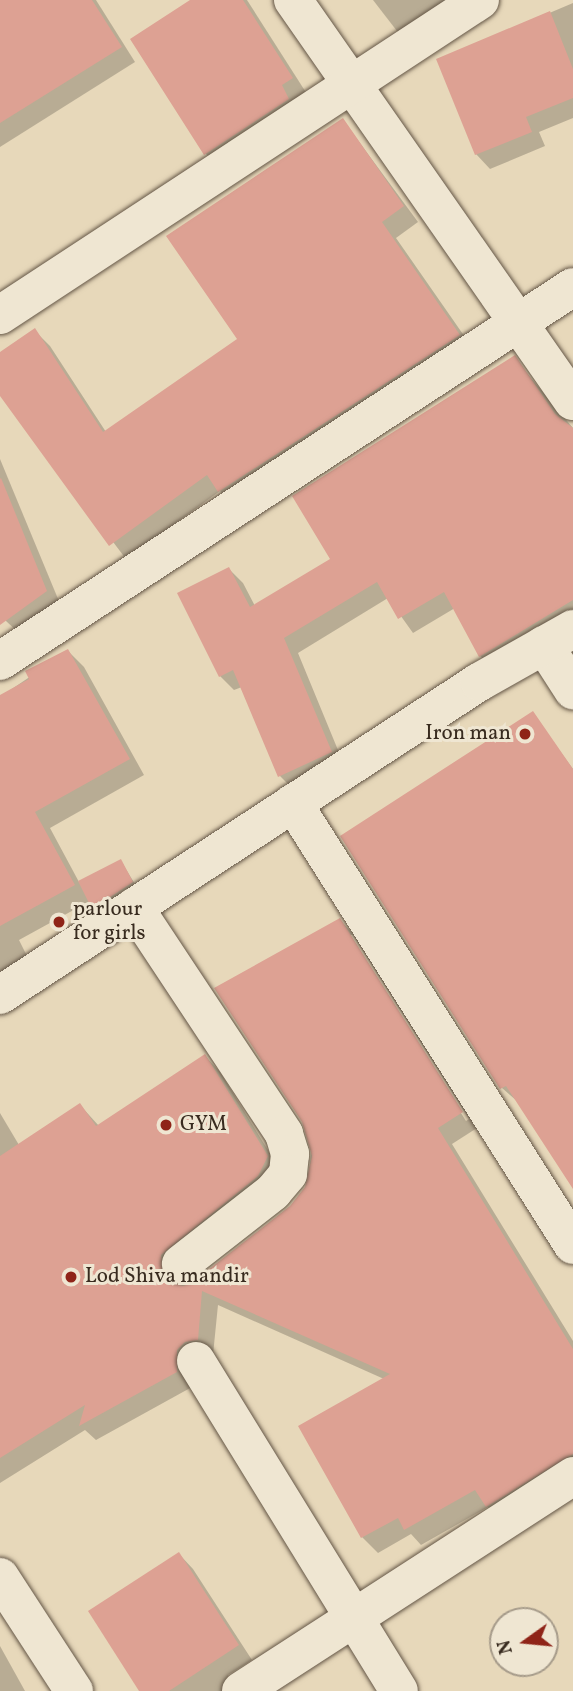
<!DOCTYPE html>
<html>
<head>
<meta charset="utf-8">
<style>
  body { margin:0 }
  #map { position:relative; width:573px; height:1691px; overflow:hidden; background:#e7d8ba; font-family:Vollkorn,serif }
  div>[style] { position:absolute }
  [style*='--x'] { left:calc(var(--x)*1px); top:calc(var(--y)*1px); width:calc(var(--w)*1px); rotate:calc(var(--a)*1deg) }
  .shadow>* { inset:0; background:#0003 }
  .building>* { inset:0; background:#dda193 }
  .roads { filter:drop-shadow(0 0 2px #645646) drop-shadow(0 0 2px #645646) }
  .minor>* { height:38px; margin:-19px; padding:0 19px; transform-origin:19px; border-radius:19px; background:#efe6d2 }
  .dots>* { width:19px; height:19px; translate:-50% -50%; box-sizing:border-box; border:4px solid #efe6d2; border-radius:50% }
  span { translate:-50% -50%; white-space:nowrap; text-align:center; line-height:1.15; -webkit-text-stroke:6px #efe6d2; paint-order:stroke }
  .poi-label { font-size:21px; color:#382b1f }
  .right { translate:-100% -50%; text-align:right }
  .left { translate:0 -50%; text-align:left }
  .north { position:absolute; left:489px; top:1607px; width:70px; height:70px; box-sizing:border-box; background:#efe6d2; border:2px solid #a69b8a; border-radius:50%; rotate:255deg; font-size:19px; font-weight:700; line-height:28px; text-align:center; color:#382b1f }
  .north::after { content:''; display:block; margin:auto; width:24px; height:32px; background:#8f2418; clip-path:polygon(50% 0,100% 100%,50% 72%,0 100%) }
</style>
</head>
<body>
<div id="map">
  <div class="shadow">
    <i style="clip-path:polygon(0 0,96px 0,135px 62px,0 147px)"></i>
    <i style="clip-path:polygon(193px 0,247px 0,307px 94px,221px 169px,206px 154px)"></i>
    <i style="clip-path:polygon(373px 0,457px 0,400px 35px)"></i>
    <i style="clip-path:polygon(573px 3px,573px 118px,539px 132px,545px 146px,490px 169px,476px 154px,438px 60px)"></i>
    <i style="clip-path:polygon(343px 120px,418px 222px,396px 238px,474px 350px,234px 506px,220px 491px,126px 559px,0 393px,0 354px,35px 331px,50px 346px,106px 432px,239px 340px)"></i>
    <i style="clip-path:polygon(514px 358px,573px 428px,573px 624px,495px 670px,480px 656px,455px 608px,413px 633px,388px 598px,298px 653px,345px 767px,294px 790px,280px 776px,242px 687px,234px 690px,220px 676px,229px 569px,243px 583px,255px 606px,332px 559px)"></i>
    <i style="clip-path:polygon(0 459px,61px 606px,21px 635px,6px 621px,0 605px)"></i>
    <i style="clip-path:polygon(68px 651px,84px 667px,144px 775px,50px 828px,79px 882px,121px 861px,138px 889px,100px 914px,90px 901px,19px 940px,35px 972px,0 998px,0 697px)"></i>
    <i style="clip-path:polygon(532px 713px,573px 769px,573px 1186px,518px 1102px,502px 1088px)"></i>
    <i style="clip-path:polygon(evenodd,340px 920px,355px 936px,477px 1128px,452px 1144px,573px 1341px,573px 1475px,502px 1521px,488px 1507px,421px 1545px,411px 1534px,378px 1553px,362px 1537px,384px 1379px,218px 1305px,213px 1355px,192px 1387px,96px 1440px,85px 1430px,0 1483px,0 1113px,19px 1145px,80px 1105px,99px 1126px,205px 1056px,220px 1072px,282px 1173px,176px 1271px,178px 1285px,195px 1283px,291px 1207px,307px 1188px,340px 920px,349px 935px,353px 935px,469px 1119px,466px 1121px,349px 935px)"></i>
    <i style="clip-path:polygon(179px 1554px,193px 1569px,252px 1660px,228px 1675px,238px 1691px,141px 1691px)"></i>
    <i style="clip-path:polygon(0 1646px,25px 1691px,0 1691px)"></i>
  </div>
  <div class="building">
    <i style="clip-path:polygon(0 0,92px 0,122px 47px,0 123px)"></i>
    <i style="clip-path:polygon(190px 0,243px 0,293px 78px,282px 85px,289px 99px,204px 155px,130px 39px)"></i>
    <i style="clip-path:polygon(550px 11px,573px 69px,573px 98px,526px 117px,532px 132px,475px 155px,436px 59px)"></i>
    <i style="clip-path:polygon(343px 118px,404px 206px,382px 222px,460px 335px,218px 492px,207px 475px,109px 546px,0 396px,0 352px,35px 328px,103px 432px,237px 339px,166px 236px)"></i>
    <i style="clip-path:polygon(515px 355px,555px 414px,573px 428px,573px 600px,479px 657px,444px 592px,398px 619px,377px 582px,284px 638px,332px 752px,278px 777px,233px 670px,219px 677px,177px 593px,229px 567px,250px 607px,330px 559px,292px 496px)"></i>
    <i style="clip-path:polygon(1px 478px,47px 591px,0 625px,0 479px)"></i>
    <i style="clip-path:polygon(68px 649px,130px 759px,35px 812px,75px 885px,0 926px,0 695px,29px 679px,25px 671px)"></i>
    <i style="clip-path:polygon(533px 711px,573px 769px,573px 1189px,506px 1086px,500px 1089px,340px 836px)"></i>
    <i style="clip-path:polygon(121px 859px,133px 882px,92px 909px,78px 881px)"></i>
    <i style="clip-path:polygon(340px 918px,463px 1112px,438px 1128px,573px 1349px,573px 1454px,486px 1507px,475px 1490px,404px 1530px,398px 1518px,361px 1538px,298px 1426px,390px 1374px,202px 1291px,198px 1340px,185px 1342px,177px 1350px,177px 1372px,79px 1426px,85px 1405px,0 1458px,0 1156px,80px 1103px,96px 1126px,205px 1054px,268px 1156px,258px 1176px,161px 1255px,164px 1278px,183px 1286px,194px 1281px,290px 1206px,305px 1187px,312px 1156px,302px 1122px,214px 988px)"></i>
    <i style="clip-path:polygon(179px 1552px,239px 1645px,169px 1691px,139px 1691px,88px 1611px)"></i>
  </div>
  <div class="roads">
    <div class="minor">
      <i style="--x:293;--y:0;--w:489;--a:55.1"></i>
      <i style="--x:0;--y:315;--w:574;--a:-33.27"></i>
      <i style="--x:544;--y:645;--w:54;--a:57.2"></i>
      <i style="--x:0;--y:661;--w:684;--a:-33.13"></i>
      <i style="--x:293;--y:803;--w:523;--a:57.65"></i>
      <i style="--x:134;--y:907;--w:272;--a:56.5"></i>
      <i style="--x:284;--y:1134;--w:21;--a:73"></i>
      <i style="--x:290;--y:1154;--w:20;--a:96"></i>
      <i style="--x:288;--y:1174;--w:23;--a:130"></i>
      <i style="--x:273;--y:1192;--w:117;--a:142"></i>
      <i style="--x:0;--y:995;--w:572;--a:-33.16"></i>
      <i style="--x:479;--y:682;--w:108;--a:-29.4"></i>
      <i style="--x:196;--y:1361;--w:387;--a:58.4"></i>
      <i style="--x:0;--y:1577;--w:136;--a:57"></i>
      <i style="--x:241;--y:1691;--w:396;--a:-32.9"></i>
    </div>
  </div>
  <div class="dots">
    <i style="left:525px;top:734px;background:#8f2418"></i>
    <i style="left:59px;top:922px;background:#8f2418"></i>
    <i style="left:166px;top:1125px;background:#8f2418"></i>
    <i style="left:71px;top:1277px;background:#8f2418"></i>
  </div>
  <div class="poi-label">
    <span class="right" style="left:511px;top:734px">Iron man</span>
    <span class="left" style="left:73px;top:922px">parlour<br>for girls</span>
    <span class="left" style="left:180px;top:1125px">GYM</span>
    <span class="left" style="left:85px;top:1277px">Lod Shiva mandir</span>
  </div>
  <div class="north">N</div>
</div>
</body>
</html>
